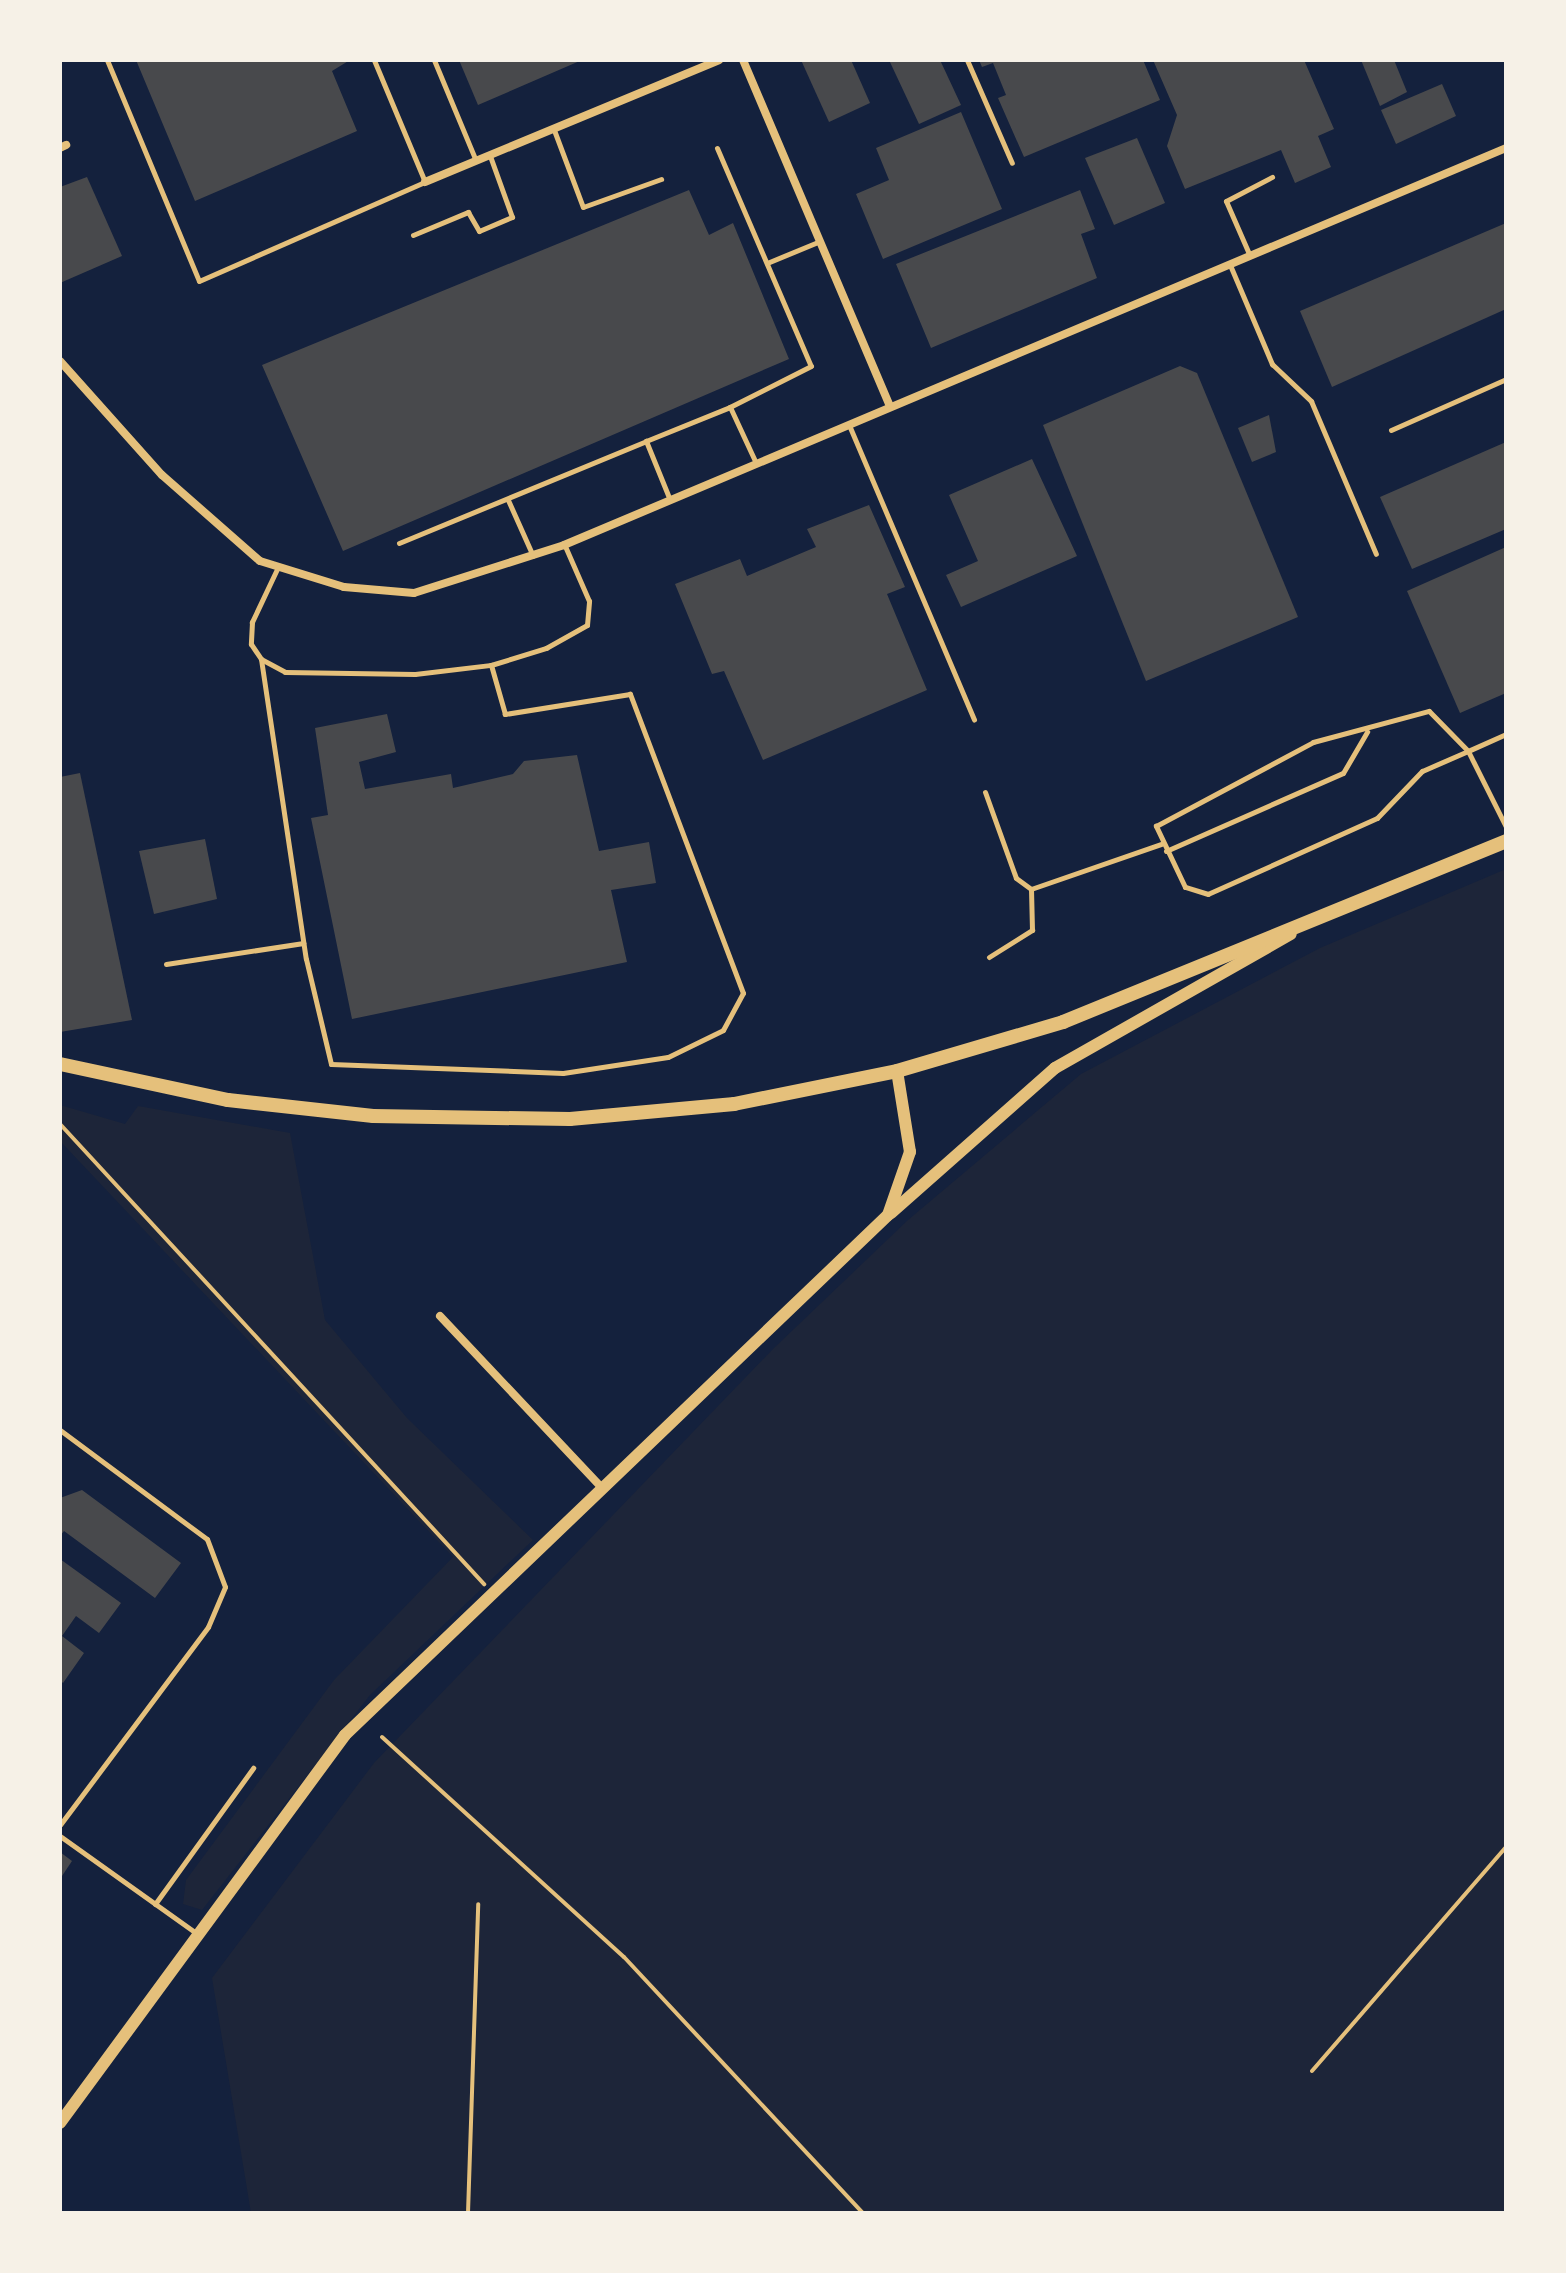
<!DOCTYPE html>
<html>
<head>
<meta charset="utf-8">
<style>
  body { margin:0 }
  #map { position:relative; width:1566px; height:2273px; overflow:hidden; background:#14213d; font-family:"Archivo Narrow",sans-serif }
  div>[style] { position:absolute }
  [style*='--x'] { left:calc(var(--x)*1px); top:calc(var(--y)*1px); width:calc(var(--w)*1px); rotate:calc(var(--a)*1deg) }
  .green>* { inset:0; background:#1d2539 }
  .building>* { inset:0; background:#48494c }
  .path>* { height:4px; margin:-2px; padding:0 2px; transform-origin:2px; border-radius:2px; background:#e5c07b }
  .service>* { height:5px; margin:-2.5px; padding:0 2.5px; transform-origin:2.5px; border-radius:2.5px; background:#e5c07b }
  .minor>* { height:8px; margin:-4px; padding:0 4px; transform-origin:4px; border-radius:4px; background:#e5c07b }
  .tertiary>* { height:12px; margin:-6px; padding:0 6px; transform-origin:6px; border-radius:6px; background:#e5c07b }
  .primary>* { height:14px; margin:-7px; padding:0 7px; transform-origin:7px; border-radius:7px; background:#e5c07b }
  span { translate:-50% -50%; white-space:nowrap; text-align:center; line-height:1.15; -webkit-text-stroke:6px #f6f1e7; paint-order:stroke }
  .frame { position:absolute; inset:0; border:62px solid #f6f1e7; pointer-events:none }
</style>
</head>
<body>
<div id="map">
  <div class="green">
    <i style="clip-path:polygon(1506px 869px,1506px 2213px,251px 2213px,212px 1978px,374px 1763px,773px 1349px,908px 1220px,1081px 1074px,1320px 948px)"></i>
    <i style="clip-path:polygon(60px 1105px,125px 1124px,138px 1106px,290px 1133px,325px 1320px,407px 1418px,533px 1540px,370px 1695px,202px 1910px,183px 1904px,186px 1880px,334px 1680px,453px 1557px,60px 1141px)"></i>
  </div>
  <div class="building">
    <i style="clip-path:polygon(136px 60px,350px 60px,332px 71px,357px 131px,195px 201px)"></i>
    <i style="clip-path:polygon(459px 60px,582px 60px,478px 105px)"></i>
    <i style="clip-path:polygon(801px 60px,851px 60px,870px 103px,829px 122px)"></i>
    <i style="clip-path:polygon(889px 60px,940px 60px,961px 105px,919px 124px)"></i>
    <i style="clip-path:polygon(979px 60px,1143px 60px,1160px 100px,1024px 157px,998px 98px,1006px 95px,993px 63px,982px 67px)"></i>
    <i style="clip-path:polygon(1153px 60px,1304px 60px,1334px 129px,1318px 136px,1331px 167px,1295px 183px,1281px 150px,1185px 189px,1167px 146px,1177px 115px)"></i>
    <i style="clip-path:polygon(1361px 60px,1394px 60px,1407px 92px,1380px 106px)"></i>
    <i style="clip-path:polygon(1442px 84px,1456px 116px,1396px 144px,1381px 110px)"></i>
    <i style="clip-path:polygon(961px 112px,1002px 209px,883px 259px,856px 194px,889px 180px,876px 148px)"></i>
    <i style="clip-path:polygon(1137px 138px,1165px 203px,1114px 225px,1085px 158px)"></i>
    <i style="clip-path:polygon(87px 177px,122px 256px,60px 283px,60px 187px)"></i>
    <i style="clip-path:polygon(689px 190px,709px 235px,733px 223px,789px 359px,343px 551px,262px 365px)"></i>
    <i style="clip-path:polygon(1080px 190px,1095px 229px,1081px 234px,1097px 278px,931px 348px,896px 264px)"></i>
    <i style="clip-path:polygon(1506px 223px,1506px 309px,1332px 387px,1300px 311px)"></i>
    <i style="clip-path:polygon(1180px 366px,1197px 373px,1298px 617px,1146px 681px,1043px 425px)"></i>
    <i style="clip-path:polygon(1269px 415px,1276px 452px,1252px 462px,1238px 428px)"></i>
    <i style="clip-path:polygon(1506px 442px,1506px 529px,1412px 569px,1380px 497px)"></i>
    <i style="clip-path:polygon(1032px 459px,1077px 556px,961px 607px,946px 575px,978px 561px,949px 495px)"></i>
    <i style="clip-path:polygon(869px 505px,905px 587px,887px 594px,927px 690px,763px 760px,724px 671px,712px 674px,675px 584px,740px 559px,747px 576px,816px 547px,807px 529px)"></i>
    <i style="clip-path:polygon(1506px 547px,1506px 693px,1460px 713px,1407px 591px)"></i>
    <i style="clip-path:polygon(387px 714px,396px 752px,359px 762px,365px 789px,451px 774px,453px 788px,513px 774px,524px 761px,577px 755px,599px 851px,649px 842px,656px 883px,611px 890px,627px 962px,352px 1019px,311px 818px,328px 815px,315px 728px)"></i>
    <i style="clip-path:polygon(80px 773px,132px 1020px,60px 1032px,60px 777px)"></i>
    <i style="clip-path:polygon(205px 839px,217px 899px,154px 914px,139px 851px)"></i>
    <i style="clip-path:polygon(82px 1490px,181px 1563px,155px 1598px,64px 1531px,60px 1536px,60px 1498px)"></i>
    <i style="clip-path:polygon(60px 1559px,121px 1603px,99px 1633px,76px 1616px,62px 1636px,84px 1653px,63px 1683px,60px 1680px)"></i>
    <i style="clip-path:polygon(60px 1852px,72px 1861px,60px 1879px)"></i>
  </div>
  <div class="path">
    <i style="--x:60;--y:1124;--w:626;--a:47.33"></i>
    <i style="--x:382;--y:1737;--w:327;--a:42.3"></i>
    <i style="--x:624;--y:1957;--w:350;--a:47"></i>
    <i style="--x:1312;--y:2071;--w:296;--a:-49.1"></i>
    <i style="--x:468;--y:2213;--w:309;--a:-88.1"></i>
  </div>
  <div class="service">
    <i style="--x:107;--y:60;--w:239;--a:67.4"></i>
    <i style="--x:199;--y:281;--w:247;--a:-23.7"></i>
    <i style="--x:425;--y:182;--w:132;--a:-112.7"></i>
    <i style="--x:434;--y:60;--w:109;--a:67.4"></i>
    <i style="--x:967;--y:60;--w:112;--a:66.4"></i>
    <i style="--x:554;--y:130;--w:82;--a:69.4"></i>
    <i style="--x:583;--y:207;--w:83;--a:-19.7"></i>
    <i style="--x:717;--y:148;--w:237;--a:66.7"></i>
    <i style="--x:811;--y:366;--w:91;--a:153.2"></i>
    <i style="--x:413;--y:235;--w:60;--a:-22.7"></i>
    <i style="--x:468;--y:212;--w:22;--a:60"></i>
    <i style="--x:479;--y:231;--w:36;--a:-23"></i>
    <i style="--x:512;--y:217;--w:65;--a:-109.8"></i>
    <i style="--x:1250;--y:256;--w:60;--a:-113.6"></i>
    <i style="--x:1226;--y:201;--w:52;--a:-27.6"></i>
    <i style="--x:767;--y:263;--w:57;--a:-22.5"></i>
    <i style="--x:1230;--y:265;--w:108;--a:67"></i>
    <i style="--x:1272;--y:364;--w:54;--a:43.5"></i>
    <i style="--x:1311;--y:401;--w:166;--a:67"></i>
    <i style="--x:849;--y:425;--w:320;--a:67"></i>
    <i style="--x:1391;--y:430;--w:126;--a:-23.9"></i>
    <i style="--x:508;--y:500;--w:61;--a:65.9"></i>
    <i style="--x:670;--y:500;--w:64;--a:-112.1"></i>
    <i style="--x:646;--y:441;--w:91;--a:-22"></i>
    <i style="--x:730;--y:407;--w:62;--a:65.1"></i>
    <i style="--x:399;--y:543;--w:267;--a:-22.4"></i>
    <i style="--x:277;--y:569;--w:59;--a:115.3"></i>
    <i style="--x:252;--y:622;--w:22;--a:93"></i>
    <i style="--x:251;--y:644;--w:18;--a:56"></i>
    <i style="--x:261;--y:659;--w:27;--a:28"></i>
    <i style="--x:285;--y:672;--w:130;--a:0.9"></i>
    <i style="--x:415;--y:674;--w:77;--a:-6.8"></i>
    <i style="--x:491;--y:665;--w:58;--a:-17.2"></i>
    <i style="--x:546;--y:648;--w:47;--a:-29.3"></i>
    <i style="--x:587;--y:625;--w:24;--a:-85"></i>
    <i style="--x:589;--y:601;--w:60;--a:-113.6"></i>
    <i style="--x:261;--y:659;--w:303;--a:81.5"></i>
    <i style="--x:306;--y:959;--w:108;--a:76.6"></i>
    <i style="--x:331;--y:1064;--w:232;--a:2.2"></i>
    <i style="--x:563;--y:1073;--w:106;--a:-8.7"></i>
    <i style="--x:668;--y:1057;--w:61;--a:-26.1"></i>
    <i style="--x:723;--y:1030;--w:42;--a:-61.6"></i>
    <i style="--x:743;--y:993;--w:320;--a:-110.7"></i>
    <i style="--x:630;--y:694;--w:127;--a:170.9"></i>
    <i style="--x:505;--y:714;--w:51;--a:-105.9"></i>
    <i style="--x:1506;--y:734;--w:42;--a:155.9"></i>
    <i style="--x:1468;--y:751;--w:50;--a:156.5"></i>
    <i style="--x:1422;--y:771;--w:65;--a:133.8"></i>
    <i style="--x:1377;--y:818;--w:185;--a:155.8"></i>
    <i style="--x:1208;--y:894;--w:24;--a:-163"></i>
    <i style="--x:1185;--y:887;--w:68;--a:-115.4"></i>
    <i style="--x:1156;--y:826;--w:178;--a:-28.1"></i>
    <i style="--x:1313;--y:742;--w:120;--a:-15"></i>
    <i style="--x:1429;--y:711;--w:56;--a:45.7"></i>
    <i style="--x:1468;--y:751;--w:85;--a:63.4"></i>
    <i style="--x:985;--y:792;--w:91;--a:70.2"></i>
    <i style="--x:1016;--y:878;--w:19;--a:36"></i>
    <i style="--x:1031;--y:889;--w:138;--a:-19.1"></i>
    <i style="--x:1166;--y:851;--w:193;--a:-23.8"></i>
    <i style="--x:1343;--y:773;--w:48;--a:-59.7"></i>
    <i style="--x:989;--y:957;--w:51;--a:-32.1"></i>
    <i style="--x:1032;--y:930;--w:41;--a:-91.4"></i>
    <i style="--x:166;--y:964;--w:139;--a:-8.7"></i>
    <i style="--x:60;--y:1430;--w:183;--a:36.6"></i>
    <i style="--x:207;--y:1539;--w:51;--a:69.4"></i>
    <i style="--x:225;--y:1587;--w:43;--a:113"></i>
    <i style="--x:208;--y:1627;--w:247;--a:126.8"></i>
    <i style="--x:60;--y:1836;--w:171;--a:35.5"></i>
    <i style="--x:155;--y:1904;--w:168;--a:-54.2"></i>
  </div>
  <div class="minor">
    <i style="--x:743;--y:60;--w:376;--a:67"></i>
    <i style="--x:60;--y:148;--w:7;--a:-27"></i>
    <i style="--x:425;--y:182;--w:318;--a:-22.5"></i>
    <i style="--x:60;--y:361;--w:153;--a:48.2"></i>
    <i style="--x:162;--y:475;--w:130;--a:41.3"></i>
    <i style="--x:260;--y:561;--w:88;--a:17.2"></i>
    <i style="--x:344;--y:587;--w:70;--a:4.9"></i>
    <i style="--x:414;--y:593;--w:157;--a:-17.7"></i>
    <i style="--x:564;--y:545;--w:1022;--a:-22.85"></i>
    <i style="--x:440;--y:1316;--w:238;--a:46.7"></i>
  </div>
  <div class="tertiary">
    <i style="--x:891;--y:1213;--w:219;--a:-41.5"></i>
    <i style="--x:1055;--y:1068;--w:271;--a:-29.6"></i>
    <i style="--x:60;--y:2123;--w:481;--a:-53.7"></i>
    <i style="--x:345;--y:1735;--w:752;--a:-43.76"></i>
    <i style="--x:888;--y:1215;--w:67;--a:-70.8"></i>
    <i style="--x:910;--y:1152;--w:82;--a:-99.1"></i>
  </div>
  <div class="primary">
    <i style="--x:60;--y:1064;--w:172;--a:12.1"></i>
    <i style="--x:228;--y:1100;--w:146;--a:6.3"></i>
    <i style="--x:373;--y:1116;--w:197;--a:0.9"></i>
    <i style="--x:570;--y:1119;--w:165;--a:-5.2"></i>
    <i style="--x:734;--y:1104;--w:166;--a:-11.4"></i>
    <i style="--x:897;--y:1071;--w:173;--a:-16.4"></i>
    <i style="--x:1063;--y:1022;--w:479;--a:-22.2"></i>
  </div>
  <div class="frame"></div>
</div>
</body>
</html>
